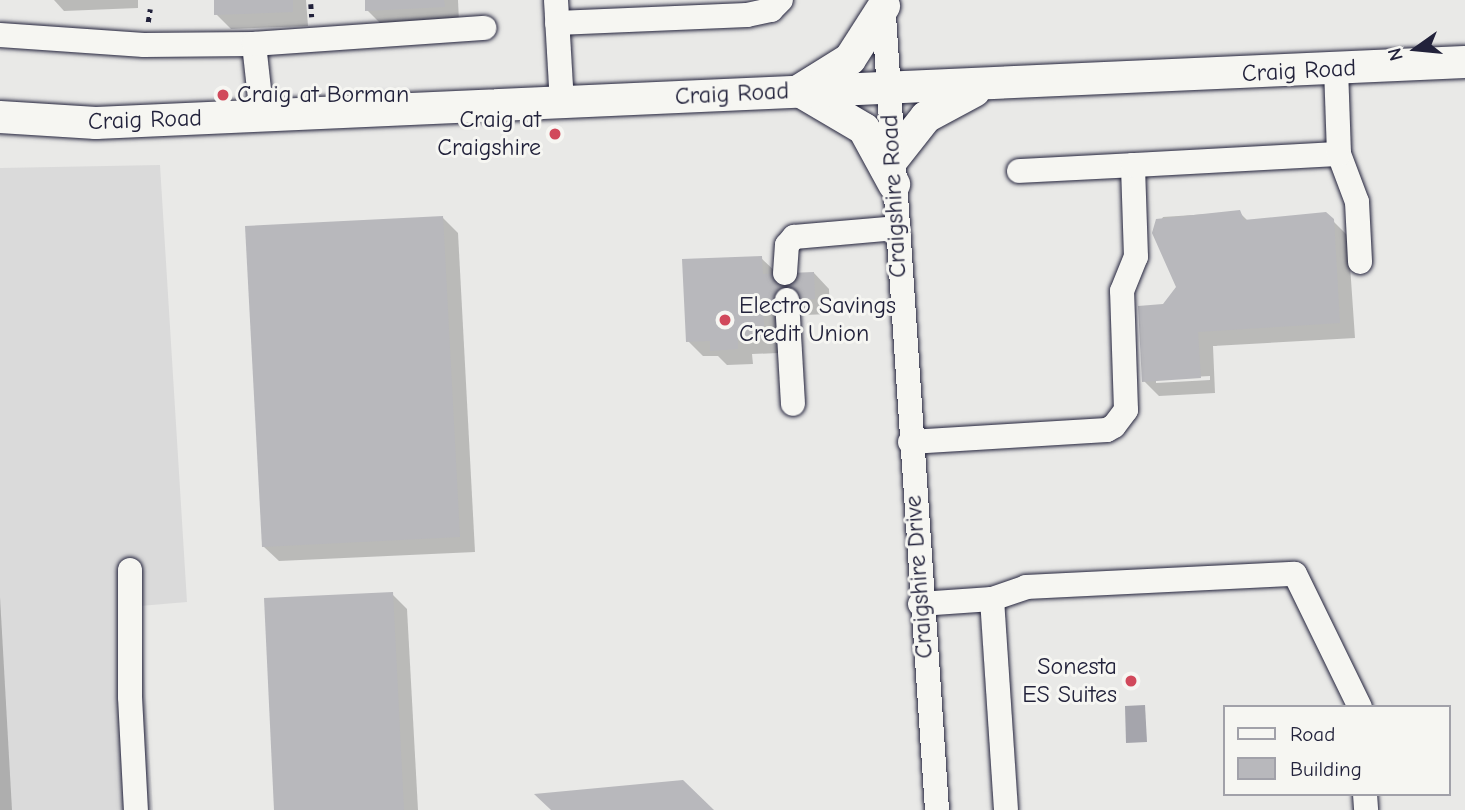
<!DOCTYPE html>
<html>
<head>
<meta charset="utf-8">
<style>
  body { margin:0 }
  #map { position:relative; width:1465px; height:810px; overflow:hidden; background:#e9e9e7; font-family:"Comic Neue",sans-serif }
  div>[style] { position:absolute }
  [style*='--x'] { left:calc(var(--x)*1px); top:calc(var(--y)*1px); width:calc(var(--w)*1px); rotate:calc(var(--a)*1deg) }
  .built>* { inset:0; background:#dadada }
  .water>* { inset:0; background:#a5a5ac }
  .shadow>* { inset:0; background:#0003 }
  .building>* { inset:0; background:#b8b8bc }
  .path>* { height:4.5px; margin-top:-2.25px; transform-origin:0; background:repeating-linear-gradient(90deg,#22223b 0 5px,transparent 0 10px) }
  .roads { filter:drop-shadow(0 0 2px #22223b) drop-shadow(0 0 2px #22223b) }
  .minor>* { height:24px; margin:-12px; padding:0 12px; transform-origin:12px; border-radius:12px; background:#f6f6f2 }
  .major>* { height:32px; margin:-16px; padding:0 16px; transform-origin:16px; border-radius:16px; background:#f6f6f2 }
  .dots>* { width:19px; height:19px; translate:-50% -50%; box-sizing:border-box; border:4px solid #f6f6f2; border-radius:50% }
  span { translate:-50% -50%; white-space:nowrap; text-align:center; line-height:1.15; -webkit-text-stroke:6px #f6f6f2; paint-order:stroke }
  .street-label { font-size:24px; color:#22223b }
  .poi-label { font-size:24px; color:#22223b }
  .left { translate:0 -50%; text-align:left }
  .right { translate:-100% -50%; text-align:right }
  .legend { position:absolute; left:1223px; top:705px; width:228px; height:91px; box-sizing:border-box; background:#f6f6f2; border:2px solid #a1a1a9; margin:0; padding:9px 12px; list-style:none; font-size:21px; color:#22223b }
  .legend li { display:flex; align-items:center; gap:14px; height:35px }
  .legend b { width:35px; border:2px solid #a1a1a9 }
  .north { position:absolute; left:1381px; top:14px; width:70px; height:70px; -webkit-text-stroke:5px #f6f6f2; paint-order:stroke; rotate:255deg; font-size:19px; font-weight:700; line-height:28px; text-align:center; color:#22223b }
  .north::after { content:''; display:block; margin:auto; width:24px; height:32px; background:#22223b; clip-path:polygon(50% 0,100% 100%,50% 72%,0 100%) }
</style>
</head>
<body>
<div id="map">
  <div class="built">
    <i style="clip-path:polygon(160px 165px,187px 602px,140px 606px,153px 810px,0 810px,0 168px)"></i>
  </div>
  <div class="water">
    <i style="clip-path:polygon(1145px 705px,1147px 742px,1126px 743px,1125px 706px)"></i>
  </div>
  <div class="shadow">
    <i style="clip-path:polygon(54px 0,138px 0,138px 8px,64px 11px)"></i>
    <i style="clip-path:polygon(215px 0,306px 0,308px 26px,231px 29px,216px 14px)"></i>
    <i style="clip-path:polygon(367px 0,458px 0,459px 22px,382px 25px,367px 10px)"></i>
    <i style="clip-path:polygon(evenodd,1239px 212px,1248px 221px,1326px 214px,1348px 236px,1355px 338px,1213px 346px,1215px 393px,1159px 396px,1144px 381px,1164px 306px,1178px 287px,1154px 233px,1163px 217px,1239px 212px,1210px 376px,1210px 380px,1156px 383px,1156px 379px,1210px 376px)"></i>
    <i style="clip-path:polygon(443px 218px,458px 233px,475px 552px,279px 561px,263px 546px)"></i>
    <i style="clip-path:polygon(761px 258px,777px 273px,814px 273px,829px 289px,830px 314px,778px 316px,779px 353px,752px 354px,753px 364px,727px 365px,718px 356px,703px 356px,688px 341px)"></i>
    <i style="clip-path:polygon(392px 594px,407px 609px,418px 810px,276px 810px)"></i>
    <i style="clip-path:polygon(0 597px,12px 810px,0 810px)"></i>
  </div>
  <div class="building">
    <i style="clip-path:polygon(214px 0,293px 0,293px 12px,214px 15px)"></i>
    <i style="clip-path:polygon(365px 0,444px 0,445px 7px,365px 11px)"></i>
    <i style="clip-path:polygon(1240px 210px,1244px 220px,1326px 212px,1334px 219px,1340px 323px,1198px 332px,1201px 378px,1142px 382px,1138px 306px,1163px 304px,1176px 287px,1152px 233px,1156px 219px)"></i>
    <i style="clip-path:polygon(443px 216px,460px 537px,262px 547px,245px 226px)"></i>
    <i style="clip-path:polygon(762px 256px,763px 274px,814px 272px,815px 299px,763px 302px,765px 338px,738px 339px,738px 349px,710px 351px,710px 341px,686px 342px,682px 259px)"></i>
    <i style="clip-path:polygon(393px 592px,404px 810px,274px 810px,264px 598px)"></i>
    <i style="clip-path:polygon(683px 780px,714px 810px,551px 810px,534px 794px)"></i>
  </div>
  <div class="path">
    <i style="--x:311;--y:4;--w:13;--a:86"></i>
    <i style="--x:148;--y:22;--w:13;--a:-81"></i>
  </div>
  <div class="roads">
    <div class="minor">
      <i style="--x:556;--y:0;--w:103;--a:86.7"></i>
      <i style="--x:883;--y:1;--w:811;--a:86.18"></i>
      <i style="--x:557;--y:23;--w:190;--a:-2.4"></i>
      <i style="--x:747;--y:15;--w:25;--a:-12"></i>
      <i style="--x:771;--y:10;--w:14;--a:-45"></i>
      <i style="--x:0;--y:35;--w:144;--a:4"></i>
      <i style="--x:144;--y:45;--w:110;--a:-0.5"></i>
      <i style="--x:254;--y:44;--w:72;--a:83.7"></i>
      <i style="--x:254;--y:44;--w:231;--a:-4"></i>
      <i style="--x:1339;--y:154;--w:51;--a:69.4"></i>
      <i style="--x:1357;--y:202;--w:60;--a:87.1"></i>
      <i style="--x:1019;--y:171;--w:114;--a:-3"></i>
      <i style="--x:785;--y:273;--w:28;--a:-86"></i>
      <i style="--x:787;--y:245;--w:11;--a:-49"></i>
      <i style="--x:794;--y:237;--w:102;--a:-5"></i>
      <i style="--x:787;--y:300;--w:104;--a:86.7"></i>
      <i style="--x:910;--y:442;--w:197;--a:-3.5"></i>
      <i style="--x:1107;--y:430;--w:8;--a:-30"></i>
      <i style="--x:1114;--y:426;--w:20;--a:-53"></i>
      <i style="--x:1126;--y:410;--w:119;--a:-91.9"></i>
      <i style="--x:1122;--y:291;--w:37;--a:-68"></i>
      <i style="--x:1136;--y:257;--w:92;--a:-91.9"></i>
      <i style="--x:1133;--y:165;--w:206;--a:-3.1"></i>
      <i style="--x:1339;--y:154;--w:84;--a:-92"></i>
      <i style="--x:130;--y:570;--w:127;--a:90"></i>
      <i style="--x:130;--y:697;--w:113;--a:87"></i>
      <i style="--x:992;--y:599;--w:211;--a:86.2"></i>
      <i style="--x:920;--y:604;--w:72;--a:-4"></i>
      <i style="--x:992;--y:599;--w:36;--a:-19"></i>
      <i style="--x:1026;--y:587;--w:269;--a:-2.8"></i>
      <i style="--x:1295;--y:574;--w:148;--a:64"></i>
      <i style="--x:1365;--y:794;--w:16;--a:86"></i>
    </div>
    <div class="major">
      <i style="--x:800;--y:90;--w:59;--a:-31.8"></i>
      <i style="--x:850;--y:59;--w:63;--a:-57.3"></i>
      <i style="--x:803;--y:93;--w:71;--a:30.5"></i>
      <i style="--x:864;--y:129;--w:63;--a:61.4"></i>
      <i style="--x:0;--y:117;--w:96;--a:3.6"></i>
      <i style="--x:96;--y:123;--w:1370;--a:-2.55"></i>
      <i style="--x:892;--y:160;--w:55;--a:-51.7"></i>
      <i style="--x:926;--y:117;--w:55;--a:-28.4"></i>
    </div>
  </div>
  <div class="dots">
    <i style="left:223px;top:95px;background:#d1495b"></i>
    <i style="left:555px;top:134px;background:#d1495b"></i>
    <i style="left:725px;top:320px;background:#d1495b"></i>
    <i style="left:1131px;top:681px;background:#d1495b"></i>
  </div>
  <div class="street-label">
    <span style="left:1299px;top:71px;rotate:-3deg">Craig Road</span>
    <span style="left:732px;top:94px;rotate:-3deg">Craig Road</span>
    <span style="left:145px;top:120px;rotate:-2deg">Craig Road</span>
    <span style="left:894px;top:196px;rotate:-93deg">Craigshire Road</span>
    <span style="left:919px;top:577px;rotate:-94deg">Craigshire Drive</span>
  </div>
  <div class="poi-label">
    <span class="left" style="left:237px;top:95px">Craig at Borman</span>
    <span class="right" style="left:541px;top:134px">Craig at<br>Craigshire</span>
    <span class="left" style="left:739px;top:320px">Electro Savings<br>Credit Union</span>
    <span class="right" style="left:1117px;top:681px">Sonesta<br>ES Suites</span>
  </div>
  <ul class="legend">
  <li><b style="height:9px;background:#f6f6f2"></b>Road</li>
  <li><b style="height:19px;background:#b8b8bc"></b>Building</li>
  </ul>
  <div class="north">N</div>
</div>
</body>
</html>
